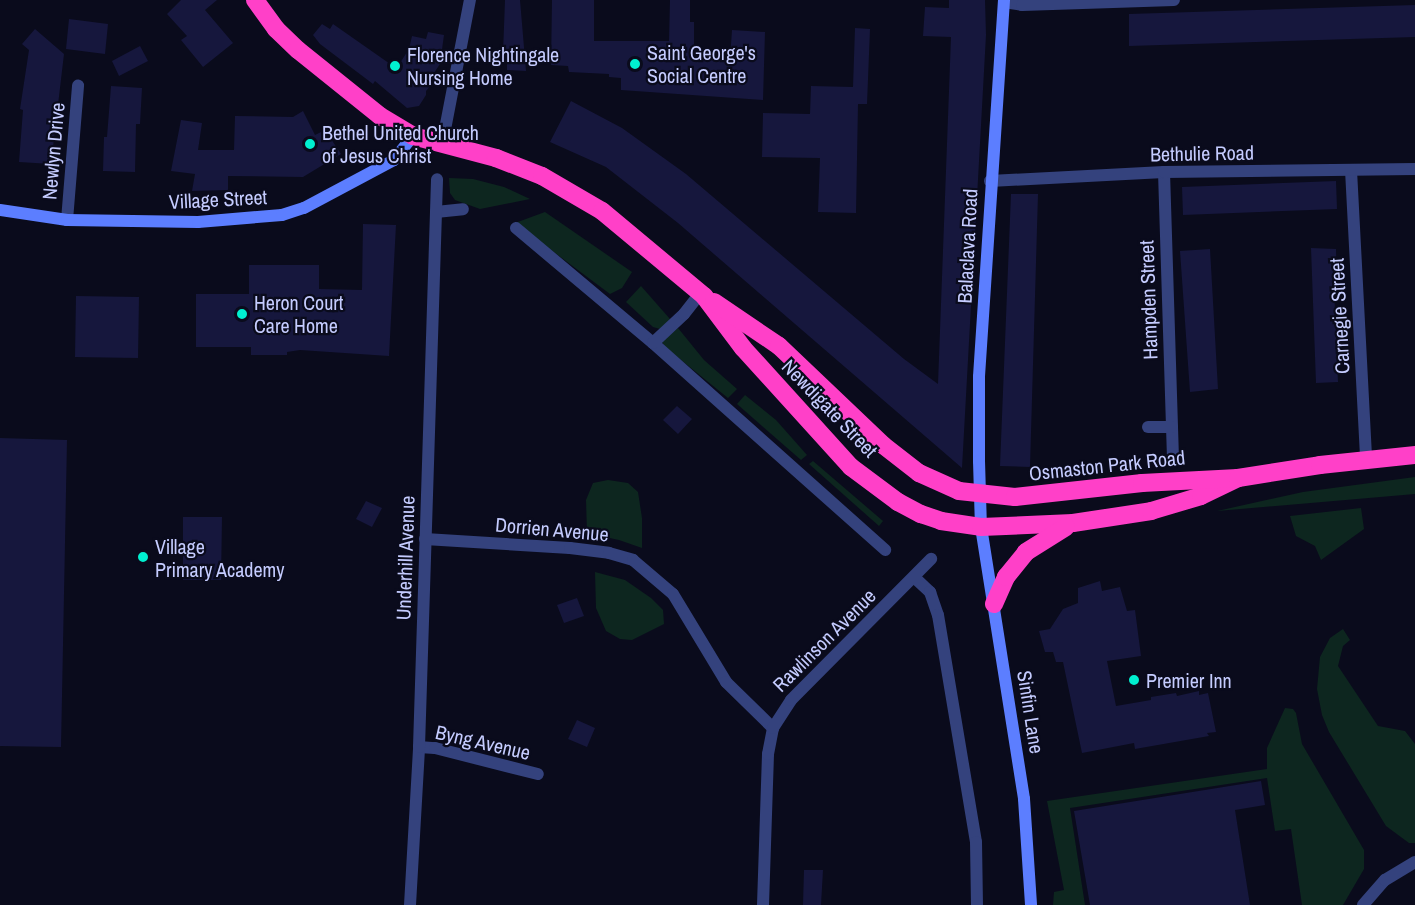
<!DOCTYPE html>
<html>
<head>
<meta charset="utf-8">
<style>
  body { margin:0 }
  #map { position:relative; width:1415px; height:905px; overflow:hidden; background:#0a0b1c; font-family:"Archivo Narrow",sans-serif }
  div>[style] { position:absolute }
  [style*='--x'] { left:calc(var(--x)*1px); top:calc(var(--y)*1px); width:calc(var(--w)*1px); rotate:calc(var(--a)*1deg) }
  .green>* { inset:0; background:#0d261f }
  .building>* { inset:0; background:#16173d }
  .street>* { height:12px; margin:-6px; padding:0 6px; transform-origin:6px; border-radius:6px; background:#34427d }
  .secondary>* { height:12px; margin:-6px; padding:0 6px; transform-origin:6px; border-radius:6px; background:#5c7eff }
  .highway>* { height:18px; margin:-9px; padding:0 9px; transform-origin:9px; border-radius:9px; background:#ff40c8 }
  .dots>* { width:16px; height:16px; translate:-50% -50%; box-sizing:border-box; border:3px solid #0a0b1c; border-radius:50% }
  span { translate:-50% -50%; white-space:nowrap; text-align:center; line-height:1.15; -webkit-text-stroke:4.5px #0a0b1c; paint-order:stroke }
  .poi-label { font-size:20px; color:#c5ccff }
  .left { translate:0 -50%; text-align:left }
  .street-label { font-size:20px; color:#c5ccff }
</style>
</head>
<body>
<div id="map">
  <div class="green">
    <i style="clip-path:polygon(449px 178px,473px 179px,504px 187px,530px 199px,480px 209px,455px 200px,450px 193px)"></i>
    <i style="clip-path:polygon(545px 212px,632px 272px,622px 288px,610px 294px,515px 223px)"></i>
    <i style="clip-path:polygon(641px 286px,670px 319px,660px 329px,653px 327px,626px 302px)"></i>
    <i style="clip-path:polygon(678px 328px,704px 360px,737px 389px,728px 398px,665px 347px,662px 342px)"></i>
    <i style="clip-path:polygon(745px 395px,776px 420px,807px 455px,801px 460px,737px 404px)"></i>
    <i style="clip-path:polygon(813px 461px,883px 521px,879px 526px,809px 464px)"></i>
    <i style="clip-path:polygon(1415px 477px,1415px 494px,1217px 511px,1303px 492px)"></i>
    <i style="clip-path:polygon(608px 480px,628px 483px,638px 492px,642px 518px,642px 548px,619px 540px,587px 533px,586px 500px,593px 483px)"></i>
    <i style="clip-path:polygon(1361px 508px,1364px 529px,1321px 560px,1315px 546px,1296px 536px,1290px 516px)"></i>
    <i style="clip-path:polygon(595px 572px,625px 580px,651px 598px,663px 610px,664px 624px,632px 640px,620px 639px,606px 631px,596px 608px)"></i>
    <i style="clip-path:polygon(1343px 629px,1350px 640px,1343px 646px,1338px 666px,1378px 726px,1405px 731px,1415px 744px,1415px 843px,1409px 843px,1386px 826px,1329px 732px,1322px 715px,1317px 689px,1320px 657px,1330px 638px)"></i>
    <i style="clip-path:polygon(1285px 708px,1293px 709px,1296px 713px,1302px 744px,1364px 850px,1364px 869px,1343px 905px,1302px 905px,1291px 829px,1275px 831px,1267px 778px,1070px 808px,1085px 905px,1053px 905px,1054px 892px,1064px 890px,1047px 801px,1267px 769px,1267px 748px)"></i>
  </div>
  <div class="building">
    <i style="clip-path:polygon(181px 0,217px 0,205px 10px,233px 43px,203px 67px,181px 40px,187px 36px,167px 14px)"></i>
    <i style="clip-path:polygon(505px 0,520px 0,526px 71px,507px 70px,507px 53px,503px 53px)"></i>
    <i style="clip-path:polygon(552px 0,594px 0,594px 41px,669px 41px,670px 0,690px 0,690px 22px,694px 22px,694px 58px,730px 59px,732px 30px,765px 32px,763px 100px,621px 90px,621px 78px,609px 77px,609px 74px,569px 72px,568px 66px,551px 65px)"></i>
    <i style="clip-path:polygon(949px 0,985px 0,986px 35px,962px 468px,678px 223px,606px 167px,550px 142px,571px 101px,622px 128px,686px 174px,904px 359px,938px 384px,951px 37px,923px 36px,925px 7px,949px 8px)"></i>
    <i style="clip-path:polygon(1415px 5px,1415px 37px,1129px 46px,1129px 14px)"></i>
    <i style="clip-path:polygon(69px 19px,108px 24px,105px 54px,66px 49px)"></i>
    <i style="clip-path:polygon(322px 24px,330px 29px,333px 24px,393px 66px,396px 61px,400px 63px,409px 49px,412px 36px,426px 39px,428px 32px,444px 35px,440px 64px,434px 73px,438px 77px,426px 91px,426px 95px,419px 106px,407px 108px,375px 81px,373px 84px,320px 44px,313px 35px)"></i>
    <i style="clip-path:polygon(855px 28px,870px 29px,867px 104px,858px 104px,856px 213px,818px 212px,820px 158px,762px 157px,763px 113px,810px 114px,811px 86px,853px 87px)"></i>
    <i style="clip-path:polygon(35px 29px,64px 54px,51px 164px,19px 162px,23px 110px,20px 109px,29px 50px,22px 44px)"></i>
    <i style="clip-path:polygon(140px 46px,148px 61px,119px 76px,112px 61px)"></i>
    <i style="clip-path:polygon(111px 86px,142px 88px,140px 124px,136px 124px,135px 172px,103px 171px,104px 137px,107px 137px)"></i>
    <i style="clip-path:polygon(303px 111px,315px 135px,325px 130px,341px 154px,303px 177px,228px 176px,228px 190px,192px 191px,195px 174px,171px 171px,181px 120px,202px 123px,198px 150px,234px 150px,235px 116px,293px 117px)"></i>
    <i style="clip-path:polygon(1336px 181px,1337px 209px,1183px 215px,1182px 187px)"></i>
    <i style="clip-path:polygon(1011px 194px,1038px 194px,1030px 467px,1000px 466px)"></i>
    <i style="clip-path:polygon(363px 224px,396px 225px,389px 356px,300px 350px,287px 352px,287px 355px,251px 355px,251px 347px,196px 347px,196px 294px,249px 294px,249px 265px,319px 265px,319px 289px,362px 290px)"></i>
    <i style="clip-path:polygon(1311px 248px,1336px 249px,1337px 287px,1334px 287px,1338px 382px,1316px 383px)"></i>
    <i style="clip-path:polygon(1210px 249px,1218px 389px,1190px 392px,1180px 251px)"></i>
    <i style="clip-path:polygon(76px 296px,139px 297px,138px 358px,75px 357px)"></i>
    <i style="clip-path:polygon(677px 406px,692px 419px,678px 434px,663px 420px)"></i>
    <i style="clip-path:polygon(0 438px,67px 440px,61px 747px,0 746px)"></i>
    <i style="clip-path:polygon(366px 501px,382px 508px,372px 527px,356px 519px)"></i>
    <i style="clip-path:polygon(183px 517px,222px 517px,221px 580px,183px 580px)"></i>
    <i style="clip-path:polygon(1100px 581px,1102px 591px,1120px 587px,1127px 611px,1135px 610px,1141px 656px,1107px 661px,1116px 706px,1151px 700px,1151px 697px,1176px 693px,1177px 696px,1199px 691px,1199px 695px,1208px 693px,1216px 732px,1207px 733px,1209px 736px,1135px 749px,1134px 743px,1082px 753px,1063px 662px,1056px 662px,1053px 652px,1045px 652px,1039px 631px,1050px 629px,1063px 609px,1078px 603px,1078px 588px)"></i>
    <i style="clip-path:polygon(577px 598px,584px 616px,564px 623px,557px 605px)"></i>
    <i style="clip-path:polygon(577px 720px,595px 728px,587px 747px,568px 739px)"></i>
    <i style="clip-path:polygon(1261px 781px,1265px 805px,1235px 810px,1250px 905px,1090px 905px,1074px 811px)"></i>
    <i style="clip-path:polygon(804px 870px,823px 870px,821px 905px,803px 905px)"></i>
  </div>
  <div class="street">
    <i style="--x:1004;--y:2;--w:18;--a:9"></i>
    <i style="--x:1022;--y:5;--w:152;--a:-1.9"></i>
    <i style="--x:442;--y:145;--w:148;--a:-79.1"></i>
    <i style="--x:1351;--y:170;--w:290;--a:87"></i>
    <i style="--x:1164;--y:172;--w:282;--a:88.2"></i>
    <i style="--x:990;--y:181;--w:174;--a:-3"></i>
    <i style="--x:1164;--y:172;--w:251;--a:-0.7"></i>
    <i style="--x:436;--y:212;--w:27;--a:-6"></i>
    <i style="--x:67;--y:220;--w:135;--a:-85.3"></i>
    <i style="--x:516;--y:228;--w:179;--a:40"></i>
    <i style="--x:653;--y:343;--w:311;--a:41.7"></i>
    <i style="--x:653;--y:343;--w:42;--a:-43.1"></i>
    <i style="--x:684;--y:314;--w:28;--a:-52"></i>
    <i style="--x:1148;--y:427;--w:24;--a:0"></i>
    <i style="--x:425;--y:539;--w:145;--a:3.6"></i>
    <i style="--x:570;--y:548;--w:39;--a:7"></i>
    <i style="--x:609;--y:553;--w:25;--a:16"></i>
    <i style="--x:633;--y:560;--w:52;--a:40.4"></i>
    <i style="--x:673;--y:594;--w:103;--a:58.9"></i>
    <i style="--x:726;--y:682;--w:66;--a:44.4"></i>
    <i style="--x:915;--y:578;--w:21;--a:43"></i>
    <i style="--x:930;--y:592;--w:24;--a:71"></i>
    <i style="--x:938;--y:615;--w:230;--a:80.5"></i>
    <i style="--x:976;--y:842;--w:63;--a:89.1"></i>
    <i style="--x:419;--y:747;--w:16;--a:4"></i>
    <i style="--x:435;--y:748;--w:106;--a:14.2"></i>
    <i style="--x:410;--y:905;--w:158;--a:-86.7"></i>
    <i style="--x:419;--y:747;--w:568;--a:-88.18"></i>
    <i style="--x:763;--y:905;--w:151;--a:-88.1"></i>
    <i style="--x:768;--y:754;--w:26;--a:-79"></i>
    <i style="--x:773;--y:728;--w:33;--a:-57"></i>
    <i style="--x:791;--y:700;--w:199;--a:-45.2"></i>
    <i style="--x:1363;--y:905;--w:33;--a:-49"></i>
    <i style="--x:1385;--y:880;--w:35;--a:-31"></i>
  </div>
  <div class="secondary">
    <i style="--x:1004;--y:0;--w:378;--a:93.8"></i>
    <i style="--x:979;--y:377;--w:84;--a:90"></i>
    <i style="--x:979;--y:461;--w:66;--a:88.3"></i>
    <i style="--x:981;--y:527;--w:275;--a:81"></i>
    <i style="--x:1024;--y:799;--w:106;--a:86.2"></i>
    <i style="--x:0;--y:210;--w:68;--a:8.5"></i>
    <i style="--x:67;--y:220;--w:131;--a:0.9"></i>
    <i style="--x:198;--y:222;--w:84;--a:-4.8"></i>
    <i style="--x:282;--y:215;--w:23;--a:-18"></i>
    <i style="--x:304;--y:208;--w:102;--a:-28.1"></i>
    <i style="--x:394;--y:160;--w:31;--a:-52"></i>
  </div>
  <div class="highway">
    <i style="--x:255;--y:0;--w:36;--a:54"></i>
    <i style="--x:276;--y:29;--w:30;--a:44"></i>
    <i style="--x:298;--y:50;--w:105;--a:38.8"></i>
    <i style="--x:380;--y:116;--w:39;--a:31"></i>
    <i style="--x:413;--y:136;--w:86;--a:14.8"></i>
    <i style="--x:496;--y:158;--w:49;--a:21.4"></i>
    <i style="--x:542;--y:176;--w:69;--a:30.3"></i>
    <i style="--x:602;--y:211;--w:133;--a:39.8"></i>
    <i style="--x:704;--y:296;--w:65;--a:53.1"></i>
    <i style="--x:743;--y:348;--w:161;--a:47.8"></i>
    <i style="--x:851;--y:467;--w:59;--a:36.7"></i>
    <i style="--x:898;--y:502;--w:26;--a:28"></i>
    <i style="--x:921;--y:514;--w:21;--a:19"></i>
    <i style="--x:941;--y:521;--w:40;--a:8.5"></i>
    <i style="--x:981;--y:527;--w:92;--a:-2.5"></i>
    <i style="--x:1073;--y:523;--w:79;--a:-8.7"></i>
    <i style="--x:1151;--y:511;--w:52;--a:-16.7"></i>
    <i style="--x:1201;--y:496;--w:41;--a:-25.9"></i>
    <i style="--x:714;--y:302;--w:78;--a:34.1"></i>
    <i style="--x:779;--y:346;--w:144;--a:43.6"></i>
    <i style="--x:883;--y:445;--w:46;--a:37.9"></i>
    <i style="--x:919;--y:473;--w:44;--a:24.2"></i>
    <i style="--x:959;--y:491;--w:56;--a:6.1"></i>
    <i style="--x:1015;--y:497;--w:128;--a:-6.3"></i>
    <i style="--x:1142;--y:483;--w:96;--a:-3"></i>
    <i style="--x:1238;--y:478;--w:83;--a:-9"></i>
    <i style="--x:1320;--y:465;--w:96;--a:-6"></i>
    <i style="--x:994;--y:604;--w:30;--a:-66"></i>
    <i style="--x:1006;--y:577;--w:32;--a:-51"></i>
    <i style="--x:1026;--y:552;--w:47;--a:-32"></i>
  </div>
  <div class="dots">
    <i style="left:635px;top:64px;background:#00f0d0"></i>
    <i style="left:395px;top:66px;background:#00f0d0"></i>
    <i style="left:310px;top:144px;background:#00f0d0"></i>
    <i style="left:242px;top:314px;background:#00f0d0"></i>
    <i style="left:143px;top:557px;background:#00f0d0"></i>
    <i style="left:1134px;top:680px;background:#00f0d0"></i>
  </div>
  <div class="poi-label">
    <span class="left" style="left:647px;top:64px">Saint George's<br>Social Centre</span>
    <span class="left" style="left:407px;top:66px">Florence Nightingale<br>Nursing Home</span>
    <span class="left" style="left:322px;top:144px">Bethel United Church<br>of Jesus Christ</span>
    <span class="left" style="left:254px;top:314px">Heron Court<br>Care Home</span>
    <span class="left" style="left:155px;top:558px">Village<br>Primary Academy</span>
    <span class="left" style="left:1146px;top:680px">Premier Inn</span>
  </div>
  <div class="street-label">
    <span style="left:53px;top:151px;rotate:-85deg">Newlyn Drive</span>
    <span style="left:1202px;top:153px;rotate:-1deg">Bethulie Road</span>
    <span style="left:218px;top:199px;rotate:-3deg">Village Street</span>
    <span style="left:967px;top:246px;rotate:-87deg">Balaclava Road</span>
    <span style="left:1148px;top:300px;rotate:-92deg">Hampden Street</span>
    <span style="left:1339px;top:316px;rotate:-93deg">Carnegie Street</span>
    <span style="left:830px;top:408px;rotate:46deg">Newdigate Street</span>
    <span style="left:1107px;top:465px;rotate:-6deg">Osmaston Park Road</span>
    <span style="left:552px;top:529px;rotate:5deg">Dorrien Avenue</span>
    <span style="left:405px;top:558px;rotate:-88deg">Underhill Avenue</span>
    <span style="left:824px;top:640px;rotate:-45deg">Rawlinson Avenue</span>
    <span style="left:1031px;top:712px;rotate:81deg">Sinfin Lane</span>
    <span style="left:483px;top:742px;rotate:13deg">Byng Avenue</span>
  </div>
</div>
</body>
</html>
